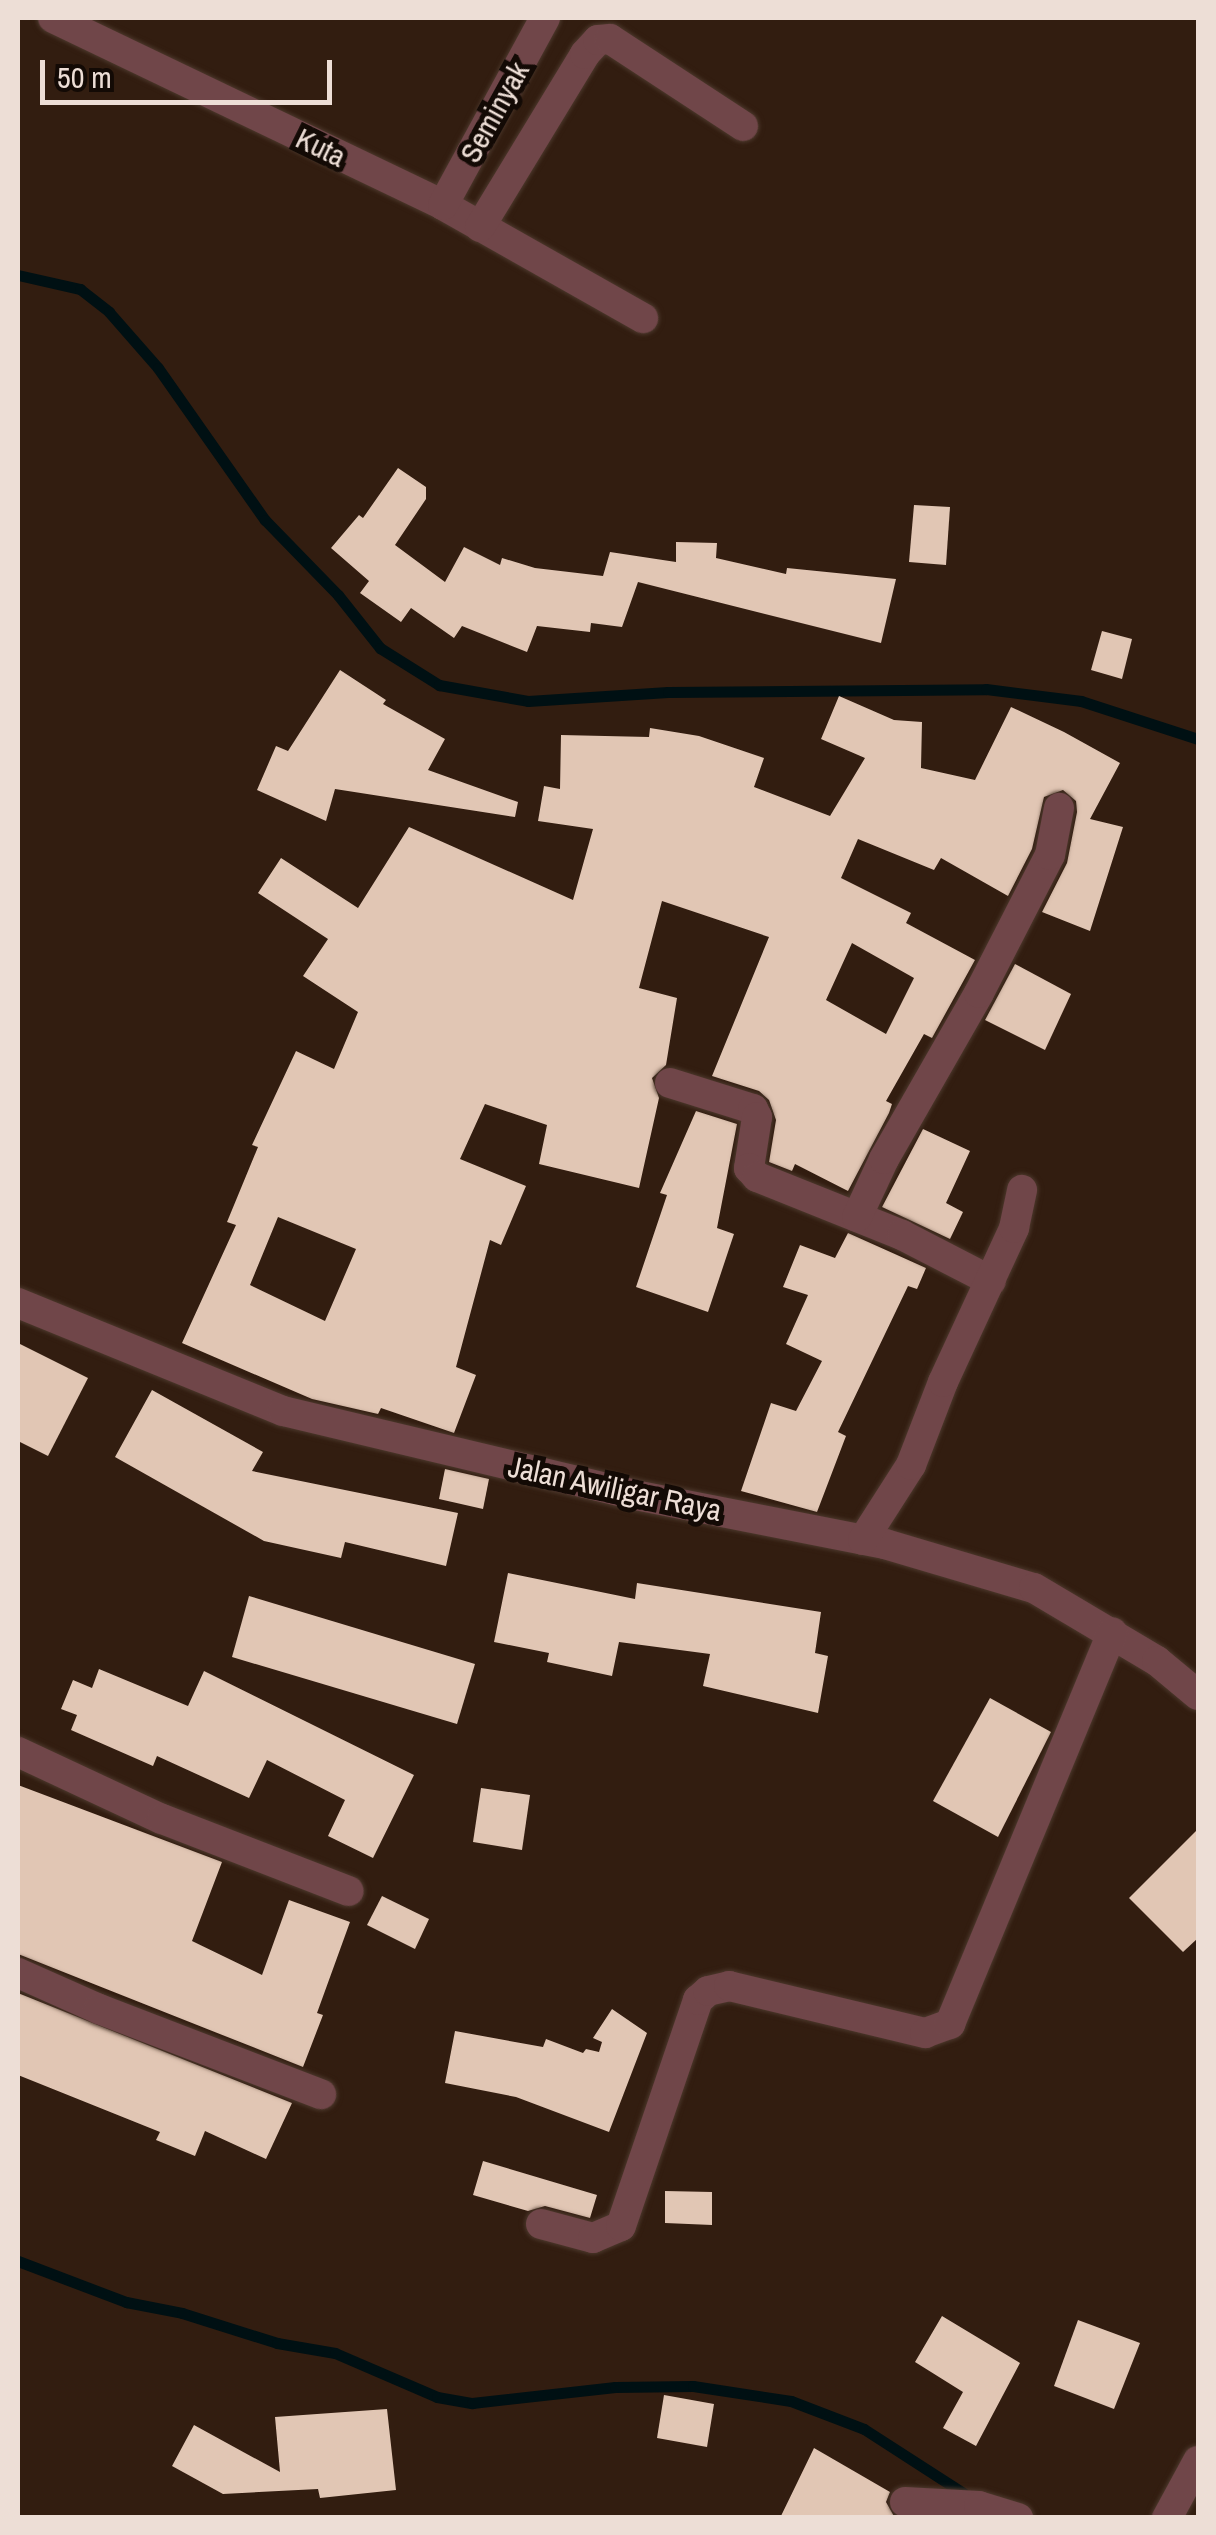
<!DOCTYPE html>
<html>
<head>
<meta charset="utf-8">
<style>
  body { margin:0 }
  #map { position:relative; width:1216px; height:2535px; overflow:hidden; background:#321d10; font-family:"Archivo Narrow",sans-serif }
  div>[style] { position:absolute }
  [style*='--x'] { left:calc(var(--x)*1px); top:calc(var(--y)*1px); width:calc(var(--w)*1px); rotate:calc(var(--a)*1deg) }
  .stream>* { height:11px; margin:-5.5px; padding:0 5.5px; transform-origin:5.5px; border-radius:5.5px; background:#001013 }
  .building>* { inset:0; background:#e1c6b4 }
  .roads { filter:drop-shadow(0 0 2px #4c382c) drop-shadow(0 0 2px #4c382c) }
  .minor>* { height:30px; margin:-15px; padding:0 15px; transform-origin:15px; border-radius:15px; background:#704649 }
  span { translate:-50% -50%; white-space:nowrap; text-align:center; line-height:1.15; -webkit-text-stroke:10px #130a05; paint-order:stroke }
  .street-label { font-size:30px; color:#edded6 }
  .frame { position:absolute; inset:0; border:20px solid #edded6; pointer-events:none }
  .scale { position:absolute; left:40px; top:60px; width:292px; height:45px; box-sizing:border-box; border:5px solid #edded6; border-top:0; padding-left:12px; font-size:30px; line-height:35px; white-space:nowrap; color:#edded6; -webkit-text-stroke:8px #130a05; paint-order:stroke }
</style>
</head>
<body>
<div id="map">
  <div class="stream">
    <i style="--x:18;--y:275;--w:64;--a:12.7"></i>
    <i style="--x:80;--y:289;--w:37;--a:38"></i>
    <i style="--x:109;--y:312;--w:74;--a:48.8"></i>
    <i style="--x:158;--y:368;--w:186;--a:54.9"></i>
    <i style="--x:265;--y:520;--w:105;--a:45.8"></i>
    <i style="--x:338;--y:595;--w:68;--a:51.6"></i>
    <i style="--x:380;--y:648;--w:70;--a:32.1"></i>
    <i style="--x:439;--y:685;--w:90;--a:10.2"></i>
    <i style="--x:528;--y:701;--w:140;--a:-3.7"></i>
    <i style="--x:668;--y:692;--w:318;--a:-0.5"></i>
    <i style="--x:986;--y:689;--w:96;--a:7.2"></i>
    <i style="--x:1081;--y:701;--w:123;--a:18"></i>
    <i style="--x:18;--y:2261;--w:116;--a:20.8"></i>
    <i style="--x:126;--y:2302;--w:57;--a:11.1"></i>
    <i style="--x:182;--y:2313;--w:100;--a:17.5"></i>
    <i style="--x:277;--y:2343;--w:59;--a:9.8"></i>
    <i style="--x:335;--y:2353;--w:111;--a:23.3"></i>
    <i style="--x:437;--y:2397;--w:36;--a:10"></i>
    <i style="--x:472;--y:2403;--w:144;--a:-6.4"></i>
    <i style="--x:615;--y:2387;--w:78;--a:-0.7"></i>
    <i style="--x:693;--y:2386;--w:99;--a:8.7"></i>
    <i style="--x:791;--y:2401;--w:78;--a:21"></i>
    <i style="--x:864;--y:2429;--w:127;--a:32.8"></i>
  </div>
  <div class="building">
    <i style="clip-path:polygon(398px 468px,426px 487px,426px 499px,395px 545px,445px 582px,464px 547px,500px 565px,502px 558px,535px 568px,603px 576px,610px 552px,676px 562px,676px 542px,717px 543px,716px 558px,786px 574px,787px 568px,896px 579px,881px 643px,638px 582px,622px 627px,591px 623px,590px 632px,537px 626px,527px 652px,462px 626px,454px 638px,411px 608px,401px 622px,360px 593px,369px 581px,331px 548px,359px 515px,363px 518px)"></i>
    <i style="clip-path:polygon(914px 505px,950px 507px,946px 565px,909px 562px)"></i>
    <i style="clip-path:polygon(1102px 631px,1132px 639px,1122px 679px,1091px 670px)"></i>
    <i style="clip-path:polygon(340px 670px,386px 700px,383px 704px,445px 739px,428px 770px,518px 802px,515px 817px,335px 789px,326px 821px,257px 790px,276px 746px,288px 751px)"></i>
    <i style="clip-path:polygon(evenodd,839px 696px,894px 720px,922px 722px,921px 768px,975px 780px,1011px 707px,1064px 732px,1120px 763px,1090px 819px,1123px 827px,1090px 931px,1042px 912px,1067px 863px,1077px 812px,1076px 801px,1063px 790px,1044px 797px,1032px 849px,1008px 896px,941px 858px,934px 870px,858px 839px,841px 878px,911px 913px,906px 923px,975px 960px,932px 1038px,924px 1034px,886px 1101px,892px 1104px,889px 1113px,848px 1191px,795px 1164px,792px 1171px,769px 1162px,776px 1120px,769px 1100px,759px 1091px,712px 1076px,769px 937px,662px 901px,639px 988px,677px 998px,666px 1065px,652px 1078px,659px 1098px,639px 1188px,539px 1164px,547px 1125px,485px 1104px,460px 1159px,526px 1186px,501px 1245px,490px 1240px,456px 1367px,476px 1375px,454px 1433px,381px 1408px,378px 1414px,312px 1399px,182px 1343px,236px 1225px,227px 1222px,258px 1147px,252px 1145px,296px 1051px,334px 1069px,358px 1012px,303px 976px,328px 939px,258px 893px,281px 858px,358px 908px,409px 827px,573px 900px,593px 829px,538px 821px,544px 786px,560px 789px,561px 735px,649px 737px,650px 728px,699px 736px,764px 758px,754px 787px,830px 816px,865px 758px,821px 739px,839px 696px,852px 943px,914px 978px,886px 1034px,826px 1000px,852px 943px,839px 696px,278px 1217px,356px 1249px,325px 1321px,250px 1285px,278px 1217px)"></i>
    <i style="clip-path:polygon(1015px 964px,1071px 994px,1045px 1050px,985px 1020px)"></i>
    <i style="clip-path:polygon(696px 1111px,737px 1124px,717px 1228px,734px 1234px,708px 1312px,636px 1287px,667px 1195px,660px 1193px)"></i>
    <i style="clip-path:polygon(923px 1129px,970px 1151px,946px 1203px,963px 1212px,950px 1239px,882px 1207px)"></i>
    <i style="clip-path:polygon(848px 1233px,926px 1268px,917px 1289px,908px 1286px,838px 1432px,846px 1436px,817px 1512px,741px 1491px,771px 1403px,796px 1411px,822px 1361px,786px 1344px,808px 1295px,783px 1287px,800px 1245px,835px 1258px)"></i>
    <i style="clip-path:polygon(18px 1343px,88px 1378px,48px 1456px,18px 1441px)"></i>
    <i style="clip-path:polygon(152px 1390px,263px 1452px,252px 1471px,458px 1513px,446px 1566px,345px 1542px,341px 1558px,264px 1541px,115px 1457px)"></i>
    <i style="clip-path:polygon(445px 1469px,489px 1479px,483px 1509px,439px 1499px)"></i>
    <i style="clip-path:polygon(508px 1573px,635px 1599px,637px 1583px,821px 1612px,815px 1653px,828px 1656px,818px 1713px,703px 1686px,710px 1654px,619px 1642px,612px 1676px,547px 1662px,549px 1653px,494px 1642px)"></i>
    <i style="clip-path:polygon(249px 1596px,475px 1664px,457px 1724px,232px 1657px)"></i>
    <i style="clip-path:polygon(99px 1669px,188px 1706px,204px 1671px,414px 1775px,373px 1858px,328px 1836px,345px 1800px,267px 1760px,249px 1798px,157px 1756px,153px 1766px,71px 1730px,77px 1715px,61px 1709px,73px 1680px,92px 1688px)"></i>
    <i style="clip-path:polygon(990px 1698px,1051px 1732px,998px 1837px,933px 1801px)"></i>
    <i style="clip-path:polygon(18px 1785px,222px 1862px,192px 1941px,262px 1975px,289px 1900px,350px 1922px,317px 2013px,323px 2015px,303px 2067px,18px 1954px)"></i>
    <i style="clip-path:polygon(481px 1788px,530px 1795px,522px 1850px,473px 1842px)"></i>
    <i style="clip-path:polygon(1198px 1829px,1198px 1938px,1183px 1952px,1129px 1898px)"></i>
    <i style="clip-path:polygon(382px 1896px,429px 1919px,415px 1949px,367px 1925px)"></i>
    <i style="clip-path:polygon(18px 1993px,292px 2103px,266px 2159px,205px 2131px,195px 2156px,156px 2140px,160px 2132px,18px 2075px)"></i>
    <i style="clip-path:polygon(612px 2009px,647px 2033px,609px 2132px,516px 2097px,445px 2083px,455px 2031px,543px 2047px,546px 2039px,583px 2053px,586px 2049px,599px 2052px,602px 2042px,593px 2038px)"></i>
    <i style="clip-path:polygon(483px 2161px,597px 2195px,590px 2218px,545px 2206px,528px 2211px,473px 2195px)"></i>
    <i style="clip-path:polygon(665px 2191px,712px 2192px,712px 2225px,665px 2223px)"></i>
    <i style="clip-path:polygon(942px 2316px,1020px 2363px,976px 2446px,943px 2428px,963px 2392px,915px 2362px)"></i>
    <i style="clip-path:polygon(1078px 2320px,1140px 2343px,1114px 2409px,1054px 2386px)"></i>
    <i style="clip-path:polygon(664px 2395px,714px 2404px,707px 2447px,657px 2438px)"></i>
    <i style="clip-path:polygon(387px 2409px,396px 2490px,320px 2498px,318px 2489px,223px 2494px,172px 2466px,194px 2425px,280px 2472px,275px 2417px)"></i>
    <i style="clip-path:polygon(814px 2448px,890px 2492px,886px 2502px,895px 2518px,780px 2518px)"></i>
  </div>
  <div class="roads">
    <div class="minor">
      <i style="--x:53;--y:18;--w:433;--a:25.6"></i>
      <i style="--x:443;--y:205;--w:230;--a:29.5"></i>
      <i style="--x:443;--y:205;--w:213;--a:-61.4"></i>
      <i style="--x:480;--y:227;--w:202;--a:-58.7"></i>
      <i style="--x:585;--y:54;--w:19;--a:-47"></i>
      <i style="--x:598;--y:40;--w:12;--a:-5"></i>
      <i style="--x:610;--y:39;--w:159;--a:33.2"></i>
      <i style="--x:670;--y:1083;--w:87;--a:17.4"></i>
      <i style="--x:753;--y:1109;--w:9;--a:63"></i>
      <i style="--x:757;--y:1117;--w:52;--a:98.9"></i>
      <i style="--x:749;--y:1168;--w:12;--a:48"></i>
      <i style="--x:757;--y:1177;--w:156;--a:21.8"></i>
      <i style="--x:902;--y:1235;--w:100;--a:27.3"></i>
      <i style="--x:857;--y:1217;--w:64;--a:-65"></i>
      <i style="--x:884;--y:1159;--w:191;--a:-60.2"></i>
      <i style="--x:979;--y:993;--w:155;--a:-62.8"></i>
      <i style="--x:1050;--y:855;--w:48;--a:-79.2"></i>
      <i style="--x:18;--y:1303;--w:286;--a:22.2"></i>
      <i style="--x:283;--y:1411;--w:362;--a:13.4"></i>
      <i style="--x:635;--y:1495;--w:255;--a:11.1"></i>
      <i style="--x:885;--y:1544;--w:155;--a:16.5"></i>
      <i style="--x:1034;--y:1588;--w:143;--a:30.7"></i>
      <i style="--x:1157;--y:1661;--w:53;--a:39.7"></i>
      <i style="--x:863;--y:1540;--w:89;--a:-57.4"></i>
      <i style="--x:911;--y:1465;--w:89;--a:-68.9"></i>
      <i style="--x:943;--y:1382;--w:170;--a:-65.2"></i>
      <i style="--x:1014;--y:1228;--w:39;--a:-78"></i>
      <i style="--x:18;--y:1752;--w:159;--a:25"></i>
      <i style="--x:162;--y:1819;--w:200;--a:21.1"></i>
      <i style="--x:18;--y:1973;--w:89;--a:24"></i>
      <i style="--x:99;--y:2009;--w:238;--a:21"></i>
      <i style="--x:541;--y:2224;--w:54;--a:15.1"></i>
      <i style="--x:593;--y:2238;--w:30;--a:-23"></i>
      <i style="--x:621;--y:2226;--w:239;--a:-71.2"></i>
      <i style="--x:698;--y:2000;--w:13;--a:-42"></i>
      <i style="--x:708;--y:1991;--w:22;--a:-13"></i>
      <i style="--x:729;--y:1986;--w:202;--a:13.5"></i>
      <i style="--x:925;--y:2033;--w:27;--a:-20"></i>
      <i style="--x:950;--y:2024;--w:424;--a:-67.5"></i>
      <i style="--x:905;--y:2502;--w:74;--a:3.1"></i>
      <i style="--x:979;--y:2506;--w:41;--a:17.1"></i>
      <i style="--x:1167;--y:2518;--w:65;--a:-61.5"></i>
    </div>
  </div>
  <div class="street-label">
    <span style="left:494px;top:112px;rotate:-61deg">Seminyak</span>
    <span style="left:321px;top:147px;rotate:26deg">Kuta</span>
    <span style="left:615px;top:1488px;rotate:12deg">Jalan Awiligar Raya</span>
  </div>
  <div class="frame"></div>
  <div class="scale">50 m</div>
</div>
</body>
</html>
